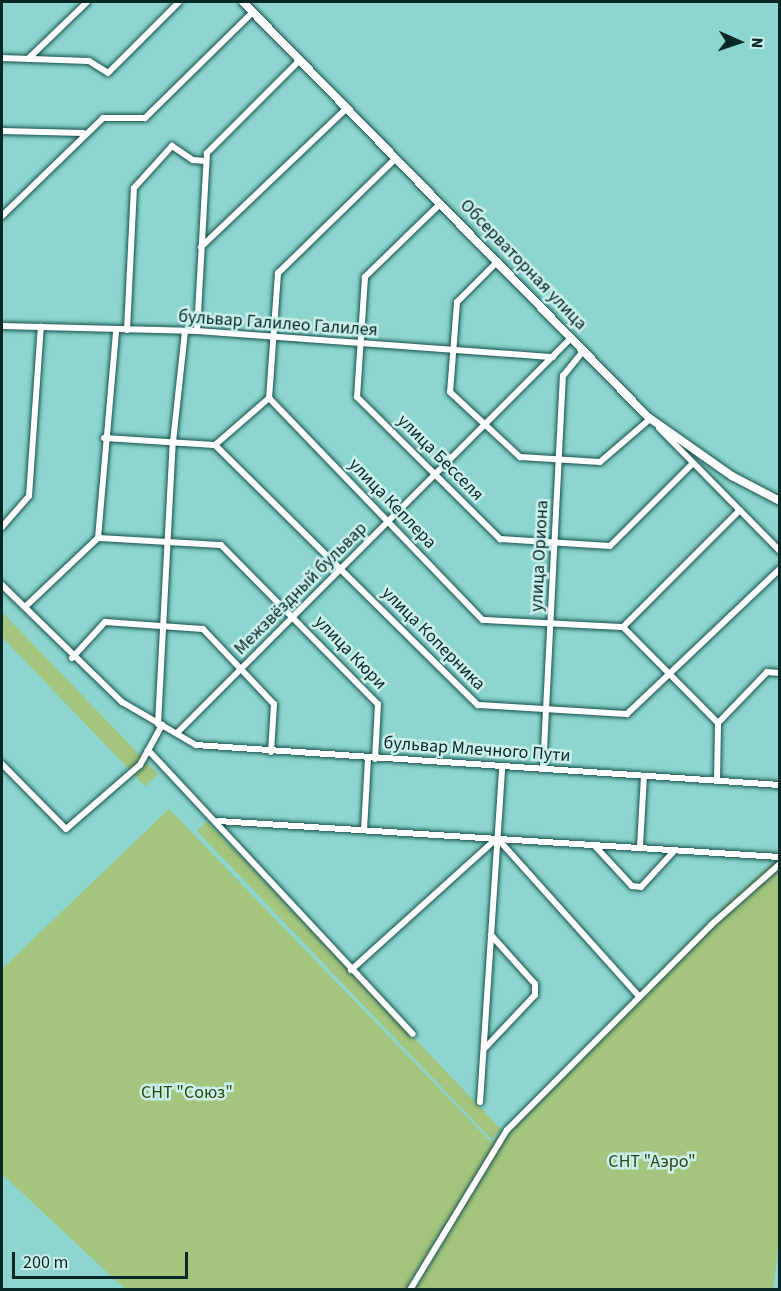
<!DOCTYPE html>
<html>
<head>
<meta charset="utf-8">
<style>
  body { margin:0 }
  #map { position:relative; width:781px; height:1291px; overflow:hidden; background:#8cd6cf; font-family:"Source Sans 3",sans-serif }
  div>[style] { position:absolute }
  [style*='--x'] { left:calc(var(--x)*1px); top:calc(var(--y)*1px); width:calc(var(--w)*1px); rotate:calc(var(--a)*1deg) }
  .green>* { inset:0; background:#a3c57d }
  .roads { filter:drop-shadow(0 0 2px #16504d) drop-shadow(0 0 2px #16504d) }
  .street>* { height:6px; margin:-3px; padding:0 3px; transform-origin:3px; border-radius:3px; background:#fff }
  .secondary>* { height:8px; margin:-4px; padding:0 4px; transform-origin:4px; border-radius:4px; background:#fff }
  span { translate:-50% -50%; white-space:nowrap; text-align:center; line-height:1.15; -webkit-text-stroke:5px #cbefeb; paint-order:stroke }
  .street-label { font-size:18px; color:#072825 }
  .park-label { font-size:18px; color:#2f440f }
  .frame { position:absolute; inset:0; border:3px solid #072825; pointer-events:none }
  .north { position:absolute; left:709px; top:12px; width:60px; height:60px; -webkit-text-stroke:4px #cbefeb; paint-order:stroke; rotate:93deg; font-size:16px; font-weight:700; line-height:24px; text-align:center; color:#072825 }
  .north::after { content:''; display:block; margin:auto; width:21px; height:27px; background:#072825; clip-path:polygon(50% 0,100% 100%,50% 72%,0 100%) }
  .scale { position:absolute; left:12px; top:1252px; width:176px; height:27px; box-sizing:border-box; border:3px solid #072825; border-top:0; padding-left:8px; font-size:18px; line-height:21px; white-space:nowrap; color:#072825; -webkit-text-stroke:4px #cbefeb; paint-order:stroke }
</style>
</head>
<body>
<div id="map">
  <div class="green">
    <i style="clip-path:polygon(2px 612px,158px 774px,145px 786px,2px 637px)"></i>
    <i style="clip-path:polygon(169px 809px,491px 1142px,727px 903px,779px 857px,780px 1233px,773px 1289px,125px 1289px,2px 1174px,2px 969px)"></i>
    <i style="clip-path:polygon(207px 821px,501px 1129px,491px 1139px,197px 831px)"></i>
  </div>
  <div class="roads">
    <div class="street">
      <i style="--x:2;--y:58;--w:87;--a:2"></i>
      <i style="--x:89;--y:61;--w:22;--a:32"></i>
      <i style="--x:108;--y:73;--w:100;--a:-45"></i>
      <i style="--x:28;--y:59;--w:82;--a:-44"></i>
      <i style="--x:2;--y:131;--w:81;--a:1.4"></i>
      <i style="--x:396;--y:158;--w:165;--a:135.7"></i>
      <i style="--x:278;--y:273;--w:125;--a:94.1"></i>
      <i style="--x:269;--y:398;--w:308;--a:46.1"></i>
      <i style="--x:483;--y:620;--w:140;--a:2.9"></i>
      <i style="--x:623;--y:627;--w:165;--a:-45"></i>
      <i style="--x:440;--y:204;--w:105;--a:135.8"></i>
      <i style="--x:365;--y:277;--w:120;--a:93.8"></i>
      <i style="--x:357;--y:397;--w:202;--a:44.8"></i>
      <i style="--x:500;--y:539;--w:110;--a:3.6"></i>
      <i style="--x:610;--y:546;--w:117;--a:-45"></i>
      <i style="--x:2;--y:216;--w:141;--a:-44.1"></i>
      <i style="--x:103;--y:118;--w:42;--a:0"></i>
      <i style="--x:145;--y:118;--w:151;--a:-44.5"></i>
      <i style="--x:201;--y:247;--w:200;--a:-43.6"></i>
      <i style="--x:498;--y:261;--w:58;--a:135"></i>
      <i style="--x:457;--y:302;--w:90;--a:94.4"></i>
      <i style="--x:450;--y:392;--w:96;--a:42.9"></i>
      <i style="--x:520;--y:457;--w:80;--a:3.6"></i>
      <i style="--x:600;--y:462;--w:66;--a:-40.7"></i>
      <i style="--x:2;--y:326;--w:195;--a:1.5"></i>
      <i style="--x:197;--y:331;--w:357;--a:4.2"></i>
      <i style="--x:127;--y:330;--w:142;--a:-87.2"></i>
      <i style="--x:134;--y:188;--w:57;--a:-47.9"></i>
      <i style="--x:172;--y:146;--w:25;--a:34"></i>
      <i style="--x:193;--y:160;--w:12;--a:5"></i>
      <i style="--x:197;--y:331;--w:178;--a:-86.8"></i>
      <i style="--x:207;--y:153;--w:130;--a:-45"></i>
      <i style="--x:659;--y:428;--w:173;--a:45.5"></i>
      <i style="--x:104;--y:438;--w:111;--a:3.6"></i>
      <i style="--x:215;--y:445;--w:370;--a:44.7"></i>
      <i style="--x:478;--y:705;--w:149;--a:3.5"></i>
      <i style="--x:627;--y:714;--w:211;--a:-43.5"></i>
      <i style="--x:215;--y:445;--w:72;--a:-41"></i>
      <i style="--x:2;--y:527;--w:41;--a:-48.9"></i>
      <i style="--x:29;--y:496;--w:170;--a:-86"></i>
      <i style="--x:98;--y:538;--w:123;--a:3.3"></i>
      <i style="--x:221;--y:545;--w:223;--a:45.4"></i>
      <i style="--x:378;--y:704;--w:55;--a:93.1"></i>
      <i style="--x:2;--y:585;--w:168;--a:44.3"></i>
      <i style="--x:122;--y:702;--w:86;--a:30.2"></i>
      <i style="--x:196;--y:745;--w:585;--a:3.92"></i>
      <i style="--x:25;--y:607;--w:100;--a:-43.4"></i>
      <i style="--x:98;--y:538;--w:208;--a:-85"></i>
      <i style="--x:623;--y:627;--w:135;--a:45.3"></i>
      <i style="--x:72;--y:658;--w:49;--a:-47.5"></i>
      <i style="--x:105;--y:622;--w:98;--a:4.1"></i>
      <i style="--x:203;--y:629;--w:103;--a:46.6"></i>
      <i style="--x:274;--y:704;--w:48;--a:93.6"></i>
      <i style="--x:158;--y:724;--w:282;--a:-87"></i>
      <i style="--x:173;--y:442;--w:112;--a:-83.8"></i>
      <i style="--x:177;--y:733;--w:558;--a:-45.07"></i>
      <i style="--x:148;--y:750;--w:388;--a:47"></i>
      <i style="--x:2;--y:764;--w:91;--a:45.4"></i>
      <i style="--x:66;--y:829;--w:98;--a:-40.9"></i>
      <i style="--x:140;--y:765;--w:46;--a:-61.2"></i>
      <i style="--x:543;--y:769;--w:394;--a:-87.1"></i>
      <i style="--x:563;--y:376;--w:32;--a:-51"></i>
      <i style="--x:717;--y:781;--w:58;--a:-89"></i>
      <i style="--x:718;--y:723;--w:71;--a:-46.1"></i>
      <i style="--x:767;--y:672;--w:13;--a:4"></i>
      <i style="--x:218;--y:821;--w:563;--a:3.67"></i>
      <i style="--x:364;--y:830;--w:72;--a:-86.8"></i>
      <i style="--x:594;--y:845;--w:56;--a:47.2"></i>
      <i style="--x:632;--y:886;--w:9;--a:6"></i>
      <i style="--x:641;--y:887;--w:50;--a:-47.4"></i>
      <i style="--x:640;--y:847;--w:71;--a:-86.8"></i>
      <i style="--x:351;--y:970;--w:197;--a:-42.1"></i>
      <i style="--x:497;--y:838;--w:212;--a:48.1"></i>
      <i style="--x:485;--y:1048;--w:73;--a:-46.7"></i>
      <i style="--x:535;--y:995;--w:11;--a:-90"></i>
      <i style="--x:535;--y:984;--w:66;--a:-131.9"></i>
      <i style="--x:480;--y:1102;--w:336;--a:-86.2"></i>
      <i style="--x:410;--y:1290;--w:187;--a:-58.8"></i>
      <i style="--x:507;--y:1130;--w:289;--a:-45.1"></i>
      <i style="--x:711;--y:925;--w:92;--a:-41.5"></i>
    </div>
    <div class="secondary">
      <i style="--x:243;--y:2;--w:580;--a:45.7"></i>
      <i style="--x:648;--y:417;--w:103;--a:35.1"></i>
      <i style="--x:732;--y:476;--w:54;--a:27.5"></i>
    </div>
  </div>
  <div class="street-label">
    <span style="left:523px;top:265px;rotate:46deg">Обсерваторная улица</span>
    <span style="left:278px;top:324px;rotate:4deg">бульвар Галилео Галилея</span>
    <span style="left:440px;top:458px;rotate:45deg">улица Бесселя</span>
    <span style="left:392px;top:504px;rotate:46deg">улица Кеплера</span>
    <span style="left:540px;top:556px;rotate:-87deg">улица Ориона</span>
    <span style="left:301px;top:589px;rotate:-45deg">Межзвёздный бульвар</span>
    <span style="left:433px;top:639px;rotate:45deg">улица Коперника</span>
    <span style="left:350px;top:653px;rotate:46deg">улица Кюри</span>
    <span style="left:477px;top:750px;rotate:4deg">бульвар Млечного Пути</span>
  </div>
  <div class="park-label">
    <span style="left:187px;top:1093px">СНТ "Союз"</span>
    <span style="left:652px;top:1162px">СНТ "Аэро"</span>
  </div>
  <div class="frame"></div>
  <div class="north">N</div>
  <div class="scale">200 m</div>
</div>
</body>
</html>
